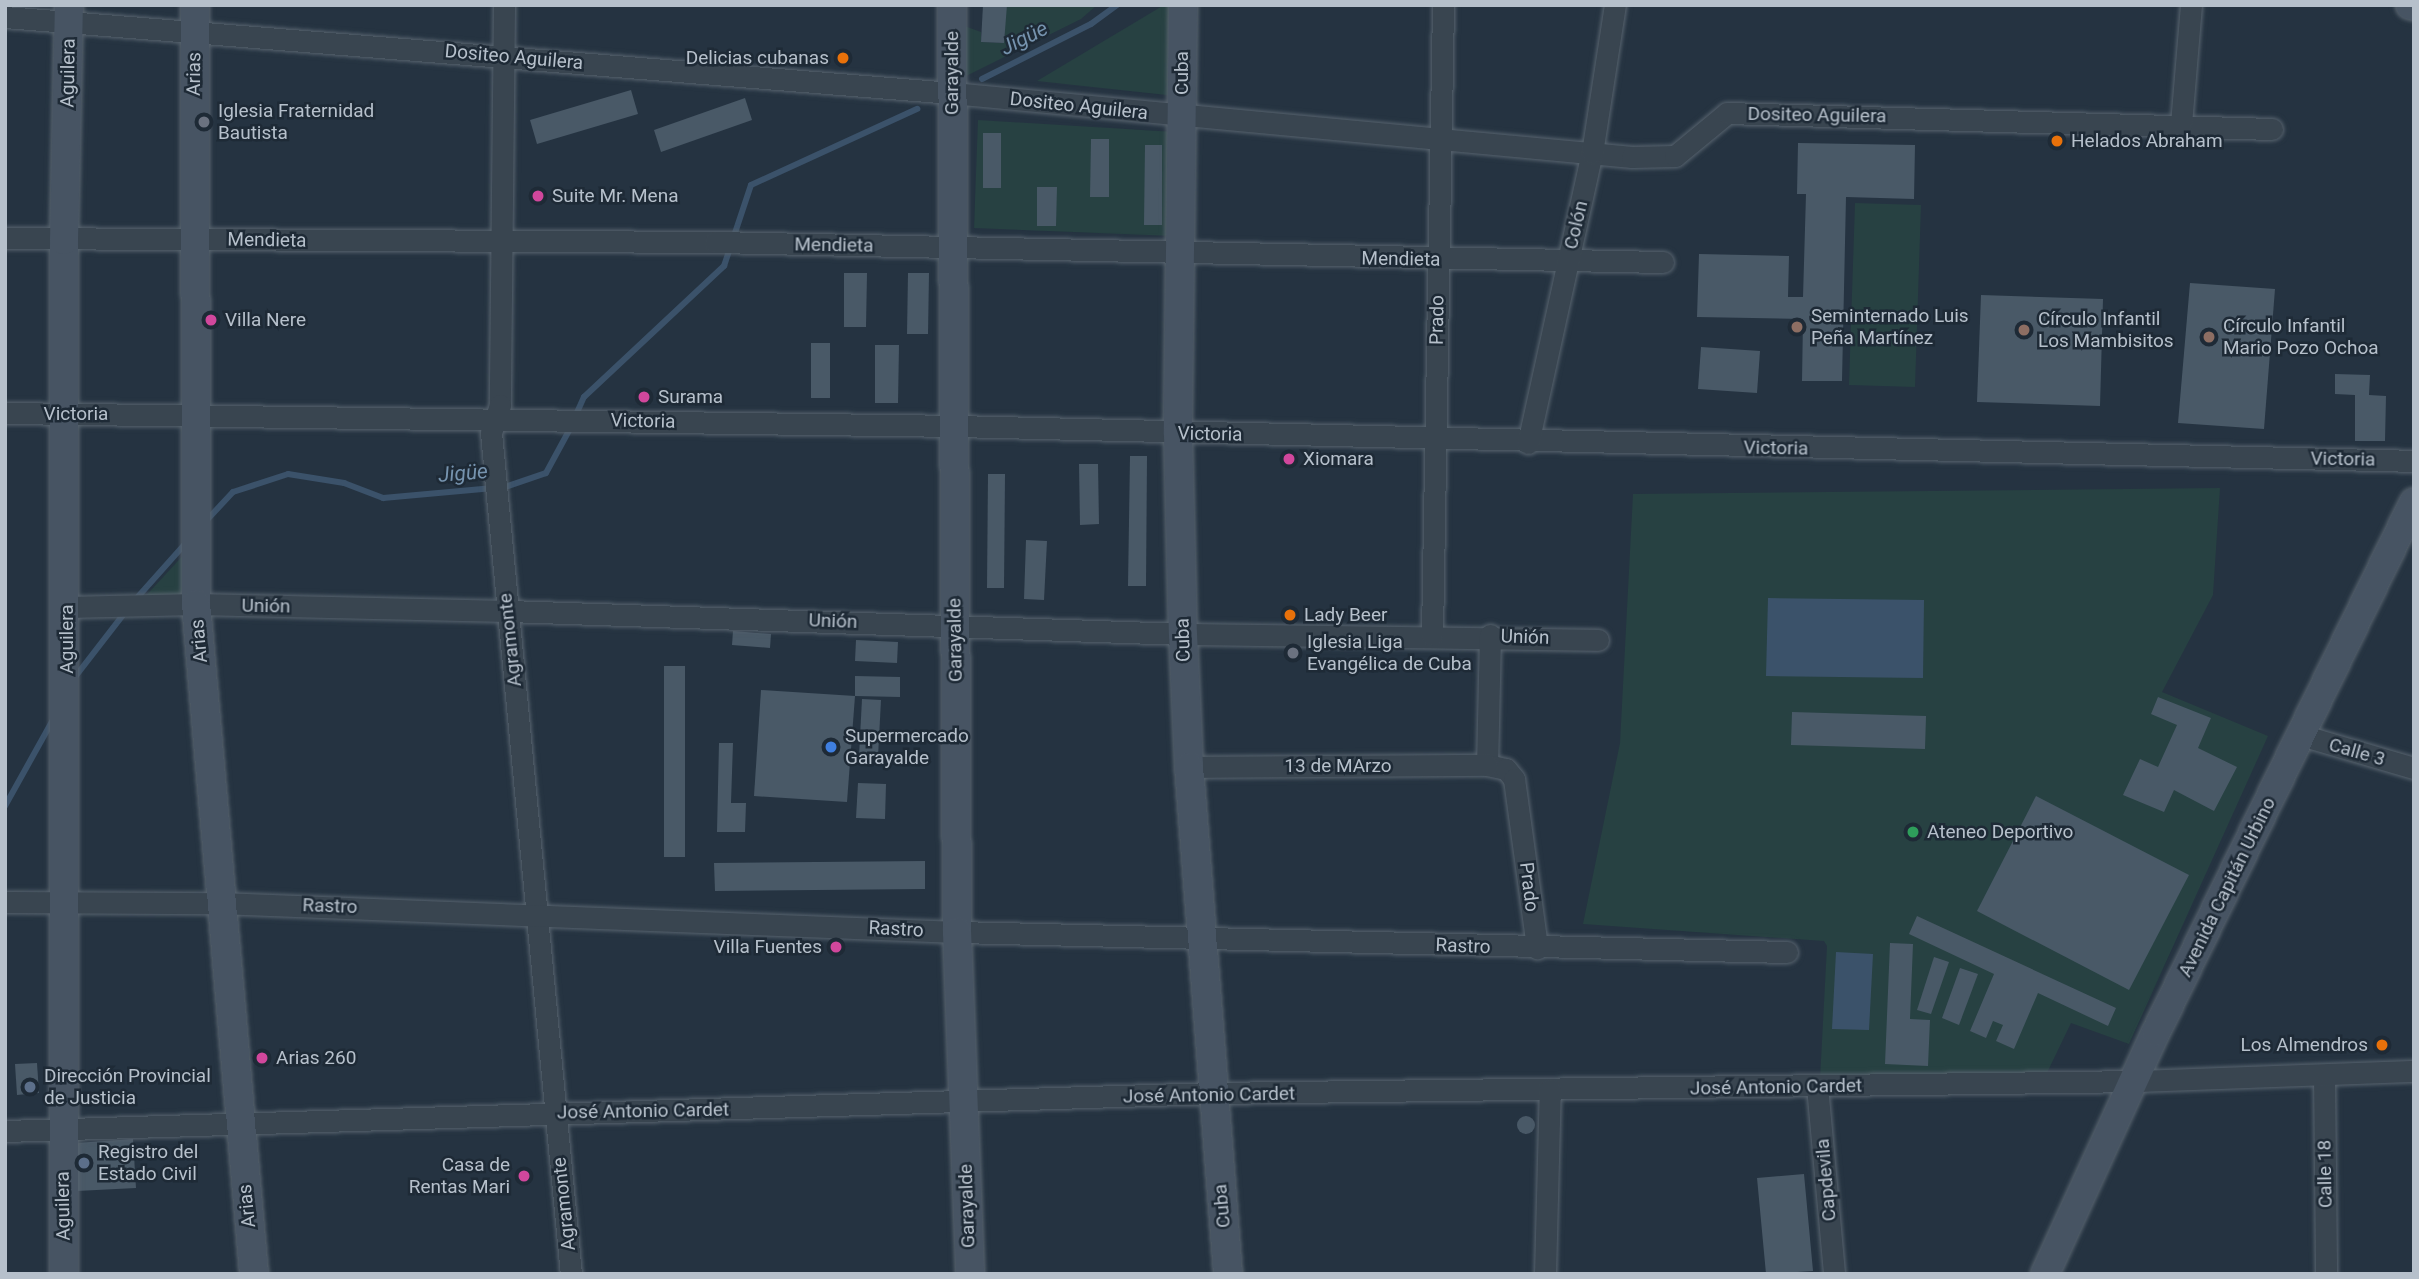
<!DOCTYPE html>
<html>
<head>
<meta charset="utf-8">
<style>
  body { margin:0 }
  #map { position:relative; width:2419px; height:1279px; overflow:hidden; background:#253341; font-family:Roboto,sans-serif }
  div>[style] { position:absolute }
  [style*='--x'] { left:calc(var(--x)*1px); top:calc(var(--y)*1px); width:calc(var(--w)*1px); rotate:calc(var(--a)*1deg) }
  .green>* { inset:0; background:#274142 }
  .water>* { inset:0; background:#3b526a }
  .stream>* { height:6px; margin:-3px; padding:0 3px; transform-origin:3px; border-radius:3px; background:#3b526a }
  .building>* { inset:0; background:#495967 }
  .round { border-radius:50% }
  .roads { filter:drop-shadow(0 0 2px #57636e) drop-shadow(0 0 2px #57636e) }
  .street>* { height:21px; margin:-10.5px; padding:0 10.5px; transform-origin:10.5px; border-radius:10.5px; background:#394550 }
  .secondary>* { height:28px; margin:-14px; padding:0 14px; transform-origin:14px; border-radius:14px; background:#475463 }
  .dots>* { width:19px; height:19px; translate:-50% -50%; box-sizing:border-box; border:4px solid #1e2a36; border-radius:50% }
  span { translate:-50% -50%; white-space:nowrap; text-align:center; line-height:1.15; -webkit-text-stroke:5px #1e2a36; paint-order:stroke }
  .street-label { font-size:19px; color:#b6c0cb }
  .poi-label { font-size:19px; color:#b6c0cb }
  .right { translate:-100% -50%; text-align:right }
  .left { translate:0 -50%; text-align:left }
  .water-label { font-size:21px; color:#7693ae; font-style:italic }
  .frame { position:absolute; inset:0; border:7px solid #b6c0cb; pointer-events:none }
</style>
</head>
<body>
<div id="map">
  <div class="green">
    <i style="clip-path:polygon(1006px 5px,1097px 5px,1081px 19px,956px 81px,956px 23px,981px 32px,981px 42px,1004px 43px)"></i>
    <i style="clip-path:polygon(1164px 5px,1178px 5px,1176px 96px,1037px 81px)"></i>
    <i style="clip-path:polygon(978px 120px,1175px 132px,1173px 236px,974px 228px)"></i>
    <i style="clip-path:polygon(1855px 203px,1921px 205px,1915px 387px,1849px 385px)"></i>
    <i style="clip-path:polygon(2220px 488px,2213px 595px,2162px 692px,2268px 736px,2129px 1044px,2071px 1023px,2044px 1079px,1820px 1079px,1827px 946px,1824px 941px,1583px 924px,1620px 743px,1633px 494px)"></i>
    <i style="clip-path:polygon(188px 550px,190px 599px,142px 600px)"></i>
  </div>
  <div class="water">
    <i style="clip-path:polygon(1768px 598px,1924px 600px,1923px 678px,1766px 676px)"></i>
    <i style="clip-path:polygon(1836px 952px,1873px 954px,1869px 1030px,1832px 1029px)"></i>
  </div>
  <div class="stream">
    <i style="--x:982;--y:79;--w:122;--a:-26.8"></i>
    <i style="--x:1091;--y:24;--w:32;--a:-36"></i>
    <i style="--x:575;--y:417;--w:22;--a:-66"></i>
    <i style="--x:584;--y:397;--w:192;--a:-43.1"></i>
    <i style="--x:724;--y:266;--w:85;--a:-71.6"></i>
    <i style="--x:751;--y:185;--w:183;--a:-24.6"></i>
    <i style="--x:205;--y:522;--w:41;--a:-47"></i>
    <i style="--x:233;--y:492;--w:58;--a:-18.1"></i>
    <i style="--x:288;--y:474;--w:57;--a:9.1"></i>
    <i style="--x:344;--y:483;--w:42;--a:21"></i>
    <i style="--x:383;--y:498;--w:122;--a:-5.2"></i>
    <i style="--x:505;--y:487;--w:43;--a:-18.9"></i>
    <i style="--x:546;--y:473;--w:52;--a:-61.5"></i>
    <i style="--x:135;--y:600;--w:76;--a:-48.2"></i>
    <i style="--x:75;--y:677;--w:83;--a:-52.3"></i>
    <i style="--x:5;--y:806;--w:101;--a:-60.9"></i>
  </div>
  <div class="building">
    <i style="clip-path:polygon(983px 5px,1007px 5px,1004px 43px,981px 42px)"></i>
    <i style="clip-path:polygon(631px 90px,638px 114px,537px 144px,530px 120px)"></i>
    <i style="clip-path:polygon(745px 98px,752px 120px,661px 152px,654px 130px)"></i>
    <i style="clip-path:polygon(983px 133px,1001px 133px,1001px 188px,983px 188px)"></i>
    <i style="clip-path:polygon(1091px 139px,1109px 139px,1109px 197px,1090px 197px)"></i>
    <i style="clip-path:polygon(1798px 143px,1915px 145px,1914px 199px,1846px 197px,1842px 381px,1802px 381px,1803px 319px,1697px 317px,1699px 254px,1789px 256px,1788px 297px,1803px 297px,1806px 194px,1797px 194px)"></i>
    <i style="clip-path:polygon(1145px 145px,1162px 145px,1162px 225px,1144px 225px)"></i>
    <i style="clip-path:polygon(1037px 187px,1057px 187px,1056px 226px,1037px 226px)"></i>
    <i style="clip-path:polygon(844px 273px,867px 273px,866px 327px,844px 327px)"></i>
    <i style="clip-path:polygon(908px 273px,929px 273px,928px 334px,907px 334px)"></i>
    <i style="clip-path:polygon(2190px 283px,2275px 289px,2264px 429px,2178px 423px)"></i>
    <i style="clip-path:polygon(1981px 295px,2103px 299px,2100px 406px,1977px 402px)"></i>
    <i style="clip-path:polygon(811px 343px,830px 343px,830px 398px,811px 398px)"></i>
    <i style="clip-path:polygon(875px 345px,899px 345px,898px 403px,875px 403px)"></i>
    <i style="clip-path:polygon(1701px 347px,1760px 351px,1757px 393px,1698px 389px)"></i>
    <i style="clip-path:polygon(2335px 374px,2370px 375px,2369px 395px,2386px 396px,2385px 441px,2355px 441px,2355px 395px,2335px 394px)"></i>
    <i style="clip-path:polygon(1130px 456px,1147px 456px,1146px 586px,1128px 586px)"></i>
    <i style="clip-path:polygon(1079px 464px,1098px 464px,1099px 524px,1080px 525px)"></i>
    <i style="clip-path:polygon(988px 474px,1005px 474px,1004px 588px,987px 588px)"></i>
    <i style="clip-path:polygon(1026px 540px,1047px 541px,1044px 600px,1024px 599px)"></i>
    <i style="clip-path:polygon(733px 631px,771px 634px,770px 648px,732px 645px)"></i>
    <i style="clip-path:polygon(856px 640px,898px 642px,897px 663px,855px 661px)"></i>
    <i style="clip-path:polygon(664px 666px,685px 666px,685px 857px,664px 857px)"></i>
    <i style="clip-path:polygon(855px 676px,900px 677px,900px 697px,855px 696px)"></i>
    <i style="clip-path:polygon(761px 690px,855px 696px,847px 802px,754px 796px)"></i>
    <i style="clip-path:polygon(2158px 697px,2211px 718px,2198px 748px,2237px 767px,2214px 811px,2174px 790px,2164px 812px,2123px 795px,2140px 759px,2158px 767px,2177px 725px,2151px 714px)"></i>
    <i style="clip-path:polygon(862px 699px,881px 700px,878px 757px,859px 756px)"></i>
    <i style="clip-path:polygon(1792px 712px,1926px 716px,1925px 749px,1791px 745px)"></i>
    <i style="clip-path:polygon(719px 743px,733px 743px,731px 803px,746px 803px,745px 832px,717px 832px)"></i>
    <i style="clip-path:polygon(858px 783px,886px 784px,885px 819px,856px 818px)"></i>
    <i style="clip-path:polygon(2036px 796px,2189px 875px,2129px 990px,1977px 911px)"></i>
    <i style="clip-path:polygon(925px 861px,925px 889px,715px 891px,714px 863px)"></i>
    <i style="clip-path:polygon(1917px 916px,2116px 1008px,2108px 1026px,2038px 993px,2014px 1049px,1996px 1041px,2003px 1025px,1993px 1021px,1986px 1038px,1970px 1031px,1994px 974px,1909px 934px)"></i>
    <i style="clip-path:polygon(1890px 943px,1913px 944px,1910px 1019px,1930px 1020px,1928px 1066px,1885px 1064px)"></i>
    <i style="clip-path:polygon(1934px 957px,1949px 962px,1931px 1014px,1917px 1010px)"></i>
    <i style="clip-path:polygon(1960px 968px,1978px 974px,1959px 1025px,1942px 1018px)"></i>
    <i style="clip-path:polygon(37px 1063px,39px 1093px,17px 1095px,15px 1064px)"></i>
    <i class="round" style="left:1517px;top:1116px;width:18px;height:18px"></i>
    <i style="clip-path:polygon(133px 1139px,136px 1188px,77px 1191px,76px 1143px)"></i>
    <i style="clip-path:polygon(1804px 1174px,1813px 1271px,1766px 1274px,1757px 1178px)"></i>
  </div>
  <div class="roads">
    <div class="street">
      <i style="--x:504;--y:5;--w:400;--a:90.6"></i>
      <i style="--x:500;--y:405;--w:29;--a:108"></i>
      <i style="--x:491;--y:433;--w:845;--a:84.57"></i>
      <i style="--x:5;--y:17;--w:950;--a:4.59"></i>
      <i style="--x:952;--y:93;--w:683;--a:5.38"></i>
      <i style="--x:1632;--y:157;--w:43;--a:-1.3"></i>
      <i style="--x:1675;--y:156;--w:67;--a:-39.6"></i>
      <i style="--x:1727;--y:113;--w:545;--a:1.68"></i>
      <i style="--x:2181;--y:124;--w:119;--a:-85.2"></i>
      <i style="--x:5;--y:238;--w:710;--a:0.32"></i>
      <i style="--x:715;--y:242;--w:948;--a:1.21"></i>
      <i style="--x:5;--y:413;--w:950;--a:0.78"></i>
      <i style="--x:955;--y:426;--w:1459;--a:1.37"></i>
      <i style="--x:1528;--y:443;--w:297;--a:-77.6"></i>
      <i style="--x:1592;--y:153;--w:150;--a:-81.2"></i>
      <i style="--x:67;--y:607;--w:129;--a:-1.3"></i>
      <i style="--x:196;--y:604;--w:312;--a:1.3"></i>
      <i style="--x:508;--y:611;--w:675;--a:1.95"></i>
      <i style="--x:1183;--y:634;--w:415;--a:0.8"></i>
      <i style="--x:1432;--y:635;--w:630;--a:-89"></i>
      <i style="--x:1490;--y:635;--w:130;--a:91.3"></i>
      <i style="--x:1487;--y:765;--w:19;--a:12"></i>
      <i style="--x:1506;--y:769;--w:13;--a:51"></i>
      <i style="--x:1514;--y:779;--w:171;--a:82.2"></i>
      <i style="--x:2301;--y:735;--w:118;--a:16.3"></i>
      <i style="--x:1189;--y:767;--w:298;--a:-0.4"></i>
      <i style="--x:5;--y:902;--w:215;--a:0.3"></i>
      <i style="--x:220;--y:903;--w:738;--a:2.25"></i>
      <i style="--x:957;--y:932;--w:830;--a:1.38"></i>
      <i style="--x:2324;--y:1075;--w:199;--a:89.4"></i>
      <i style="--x:1817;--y:1086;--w:189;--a:84.8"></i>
      <i style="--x:5;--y:1131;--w:1208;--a:-1.8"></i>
      <i style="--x:1212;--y:1093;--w:923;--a:-0.74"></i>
      <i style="--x:2135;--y:1081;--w:279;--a:-2.1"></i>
      <i style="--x:1545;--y:1274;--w:185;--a:-88.5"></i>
    </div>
    <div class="secondary">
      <i style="--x:195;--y:5;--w:599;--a:89.9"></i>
      <i style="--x:196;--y:604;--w:673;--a:85.05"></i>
      <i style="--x:952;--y:5;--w:927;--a:89.69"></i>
      <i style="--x:957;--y:932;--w:342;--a:87.8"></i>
      <i style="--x:1183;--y:5;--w:429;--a:90.7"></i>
      <i style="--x:1178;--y:434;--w:200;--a:88.6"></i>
      <i style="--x:1183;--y:634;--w:133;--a:87.4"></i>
      <i style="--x:1189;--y:767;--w:508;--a:85.6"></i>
      <i style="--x:2410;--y:5;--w:4;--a:14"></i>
      <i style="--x:64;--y:1274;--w:1034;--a:-90"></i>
      <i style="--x:64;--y:240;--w:235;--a:-88.8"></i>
      <i style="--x:2045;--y:1274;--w:266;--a:-65.4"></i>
      <i style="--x:2156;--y:1032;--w:589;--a:-64.04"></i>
    </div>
  </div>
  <div class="dots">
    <i style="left:843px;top:58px;background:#e8710a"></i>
    <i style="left:204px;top:122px;background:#6b7280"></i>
    <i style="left:2057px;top:141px;background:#e8710a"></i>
    <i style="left:538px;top:196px;background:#d1479c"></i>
    <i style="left:211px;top:320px;background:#d1479c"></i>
    <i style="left:1797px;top:327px;background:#8d6e63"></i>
    <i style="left:2024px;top:330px;background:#8d6e63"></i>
    <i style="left:2209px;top:337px;background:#8d6e63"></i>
    <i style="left:644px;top:397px;background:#d1479c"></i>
    <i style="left:1289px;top:459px;background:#d1479c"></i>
    <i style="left:1290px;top:615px;background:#e8710a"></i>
    <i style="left:1293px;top:653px;background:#6b7280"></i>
    <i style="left:831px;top:747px;background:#3f7fe0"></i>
    <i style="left:1913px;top:832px;background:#2e9e5b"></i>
    <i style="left:836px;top:947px;background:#d1479c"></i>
    <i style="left:2382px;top:1045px;background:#e8710a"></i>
    <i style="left:262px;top:1058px;background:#d1479c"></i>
    <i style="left:30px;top:1087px;background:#5c6f8a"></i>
    <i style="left:84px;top:1163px;background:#5c6f8a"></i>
    <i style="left:524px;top:1176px;background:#d1479c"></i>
  </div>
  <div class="street-label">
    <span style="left:514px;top:57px;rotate:5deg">Dositeo Aguilera</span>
    <span style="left:68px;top:73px;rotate:-89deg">Aguilera</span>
    <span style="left:952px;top:73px;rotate:-90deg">Garayalde</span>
    <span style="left:1182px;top:73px;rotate:-90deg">Cuba</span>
    <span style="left:194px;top:74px;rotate:-89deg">Arias</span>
    <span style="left:1079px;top:106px;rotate:6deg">Dositeo Aguilera</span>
    <span style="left:1817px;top:115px;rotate:1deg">Dositeo Aguilera</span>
    <span style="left:1576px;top:225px;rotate:-77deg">Colón</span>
    <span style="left:267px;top:240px;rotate:1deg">Mendieta</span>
    <span style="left:834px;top:245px;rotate:1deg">Mendieta</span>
    <span style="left:1401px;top:259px;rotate:1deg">Mendieta</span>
    <span style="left:1437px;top:320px;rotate:-89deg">Prado</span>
    <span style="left:76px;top:414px">Victoria</span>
    <span style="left:643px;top:421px;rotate:1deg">Victoria</span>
    <span style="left:1210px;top:434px;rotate:1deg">Victoria</span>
    <span style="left:1776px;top:448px;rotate:1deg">Victoria</span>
    <span style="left:2343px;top:459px;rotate:1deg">Victoria</span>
    <span style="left:266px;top:606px;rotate:1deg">Unión</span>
    <span style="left:833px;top:621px;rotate:2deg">Unión</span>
    <span style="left:1525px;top:637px;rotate:2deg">Unión</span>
    <span style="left:67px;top:639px;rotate:-90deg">Aguilera</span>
    <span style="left:510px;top:640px;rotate:-96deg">Agramonte</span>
    <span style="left:955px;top:640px;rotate:-91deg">Garayalde</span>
    <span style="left:1183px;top:640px;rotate:-92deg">Cuba</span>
    <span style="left:199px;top:641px;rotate:-95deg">Arias</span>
    <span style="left:2357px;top:752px;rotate:16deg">Calle 3</span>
    <span style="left:1338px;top:766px">13 de MArzo</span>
    <span style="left:1529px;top:887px;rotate:83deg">Prado</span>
    <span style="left:2227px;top:887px;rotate:-64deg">Avenida Capitán Urbino</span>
    <span style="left:330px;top:906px;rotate:2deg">Rastro</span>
    <span style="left:896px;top:929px;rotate:3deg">Rastro</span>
    <span style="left:1463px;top:946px;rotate:2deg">Rastro</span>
    <span style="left:1776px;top:1087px;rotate:-1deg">José Antonio Cardet</span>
    <span style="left:1209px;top:1095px;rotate:-1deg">José Antonio Cardet</span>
    <span style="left:643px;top:1111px;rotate:-1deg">José Antonio Cardet</span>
    <span style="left:2325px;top:1174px;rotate:-91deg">Calle 18</span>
    <span style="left:1826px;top:1180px;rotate:-95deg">Capdevila</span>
    <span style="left:564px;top:1204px;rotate:-96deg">Agramonte</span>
    <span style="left:63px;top:1206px;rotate:-91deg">Aguilera</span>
    <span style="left:247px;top:1206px;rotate:-96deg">Arias</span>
    <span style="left:967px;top:1206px;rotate:-92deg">Garayalde</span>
    <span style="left:1222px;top:1206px;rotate:-95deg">Cuba</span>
  </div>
  <div class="poi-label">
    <span class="right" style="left:829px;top:58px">Delicias cubanas</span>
    <span class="left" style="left:218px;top:122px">Iglesia Fraternidad<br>Bautista</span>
    <span class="left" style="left:2071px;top:141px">Helados Abraham</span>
    <span class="left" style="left:552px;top:196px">Suite Mr. Mena</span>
    <span class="left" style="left:1811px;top:327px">Seminternado Luis<br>Peña Martínez</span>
    <span class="left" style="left:2038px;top:330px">Círculo Infantil<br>Los Mambisitos</span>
    <span class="left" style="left:225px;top:320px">Villa Nere</span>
    <span class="left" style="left:2223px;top:337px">Círculo Infantil<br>Mario Pozo Ochoa</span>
    <span class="left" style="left:658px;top:397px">Surama</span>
    <span class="left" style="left:1303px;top:459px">Xiomara</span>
    <span class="left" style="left:1304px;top:615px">Lady Beer</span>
    <span class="left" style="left:1307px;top:653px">Iglesia Liga<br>Evangélica de Cuba</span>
    <span class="left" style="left:845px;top:747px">Supermercado<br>Garayalde</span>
    <span class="left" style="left:1927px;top:832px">Ateneo Deportivo</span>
    <span class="right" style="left:822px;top:947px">Villa Fuentes</span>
    <span class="right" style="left:2368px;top:1045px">Los Almendros</span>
    <span class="left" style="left:276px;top:1058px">Arias 260</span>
    <span class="left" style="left:44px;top:1087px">Dirección Provincial<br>de Justicia</span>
    <span class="left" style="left:98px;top:1163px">Registro del<br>Estado Civil</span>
    <span class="right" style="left:510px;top:1176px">Casa de<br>Rentas Mari</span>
  </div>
  <div class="water-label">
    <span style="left:1024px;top:38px;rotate:-27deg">Jigüe</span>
    <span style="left:463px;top:473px;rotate:-5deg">Jigüe</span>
  </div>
  <div class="frame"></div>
</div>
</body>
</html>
